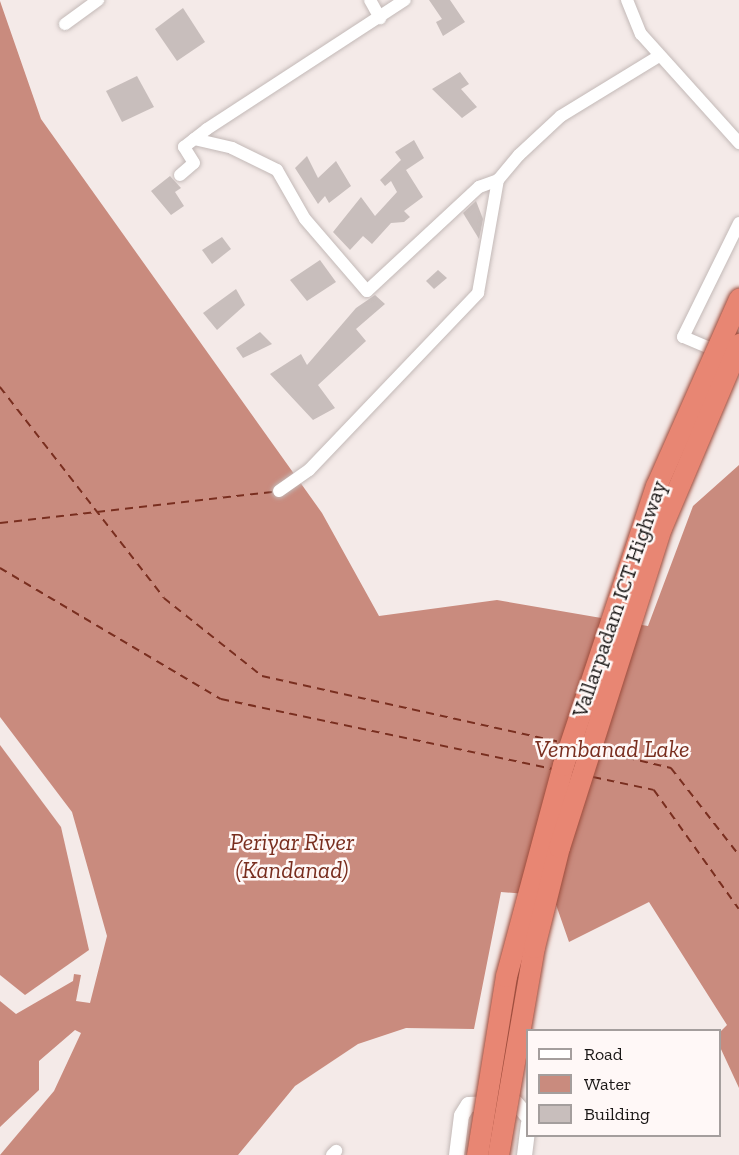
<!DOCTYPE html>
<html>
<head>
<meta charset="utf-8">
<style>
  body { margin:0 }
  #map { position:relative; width:739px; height:1155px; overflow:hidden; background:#f4eae8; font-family:"Zilla Slab",serif }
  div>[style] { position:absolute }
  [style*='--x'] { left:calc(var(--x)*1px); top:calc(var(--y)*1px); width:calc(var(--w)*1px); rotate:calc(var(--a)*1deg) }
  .water>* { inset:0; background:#c98b7e }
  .ferry>* { height:1.5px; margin-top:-0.75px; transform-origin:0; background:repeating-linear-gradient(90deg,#792e1f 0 8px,transparent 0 14px) }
  .building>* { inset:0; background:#c8bebc }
  .roads { filter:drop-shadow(0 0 2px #c3b9b7) drop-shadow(0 0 2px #c3b9b7) }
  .minor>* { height:12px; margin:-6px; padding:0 6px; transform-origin:6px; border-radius:6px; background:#fff }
  .tertiary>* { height:15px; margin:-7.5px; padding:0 7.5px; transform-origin:7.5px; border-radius:7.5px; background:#fff }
  .bridges { filter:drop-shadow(0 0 2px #9d4c3c) drop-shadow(0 0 2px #9d4c3c) }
  .trunk-bridge>* { height:21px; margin:-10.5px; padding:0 10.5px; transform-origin:10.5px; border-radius:10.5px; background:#e88673 }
  span { translate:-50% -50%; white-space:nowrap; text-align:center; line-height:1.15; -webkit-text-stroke:5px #fff8f7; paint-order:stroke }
  .street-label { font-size:22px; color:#1b1817 }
  .water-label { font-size:24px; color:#792e1f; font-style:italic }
  .legend { position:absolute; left:526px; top:1029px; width:195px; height:108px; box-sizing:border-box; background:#fff8f7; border:2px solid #a49e9d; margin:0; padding:8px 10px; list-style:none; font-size:18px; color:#1b1817 }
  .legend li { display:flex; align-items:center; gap:12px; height:30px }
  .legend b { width:30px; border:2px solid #a49e9d }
</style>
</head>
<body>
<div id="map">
  <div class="water">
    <i style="clip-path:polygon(0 1px,41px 119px,322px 513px,379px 616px,497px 600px,648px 626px,693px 506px,739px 465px,739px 1088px,720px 1047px,720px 1032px,727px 1025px,649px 902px,569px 942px,553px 896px,501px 892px,474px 1029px,406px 1028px,358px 1044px,295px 1086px,238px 1155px,0 1155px,54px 1091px,81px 1033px,75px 1030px,39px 1061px,39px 1090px,0 1127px,0 1001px,16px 1014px,73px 981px,74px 974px,81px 975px,76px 1001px,90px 1003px,107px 936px,72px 812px,0 717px)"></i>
    <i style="clip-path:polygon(0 745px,61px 827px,89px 950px,25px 995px,0 975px)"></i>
  </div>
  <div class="ferry">
    <i style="--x:0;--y:387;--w:267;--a:52.1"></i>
    <i style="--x:164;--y:598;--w:125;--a:38.5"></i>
    <i style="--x:262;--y:676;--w:304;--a:12.5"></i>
    <i style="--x:0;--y:523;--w:274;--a:-6.5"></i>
    <i style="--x:0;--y:568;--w:257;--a:30.7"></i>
    <i style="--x:221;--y:699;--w:339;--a:11.9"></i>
    <i style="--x:599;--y:751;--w:74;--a:13.3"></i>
    <i style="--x:671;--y:768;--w:110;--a:52"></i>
    <i style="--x:593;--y:777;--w:62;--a:12"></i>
    <i style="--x:654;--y:790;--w:146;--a:54.5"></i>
  </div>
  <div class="building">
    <i style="clip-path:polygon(429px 0,450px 0,465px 22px,443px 36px,436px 22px,442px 19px)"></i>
    <i style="clip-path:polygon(183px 8px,205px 42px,177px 61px,155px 29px)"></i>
    <i style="clip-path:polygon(460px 72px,469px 84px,461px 89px,477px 107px,462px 118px,432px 89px)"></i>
    <i style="clip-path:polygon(137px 76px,154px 107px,122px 122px,106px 91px)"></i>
    <i style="clip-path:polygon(414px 140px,424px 158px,406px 170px,423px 197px,404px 211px,410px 217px,404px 222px,391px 223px,372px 244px,363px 236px,350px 250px,333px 232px,361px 197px,375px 216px,397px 192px,391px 181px,385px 186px,380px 180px,401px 160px,395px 152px)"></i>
    <i style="clip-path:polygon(307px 156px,318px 178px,336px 161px,351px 186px,329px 203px,325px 196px,318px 204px,295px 168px)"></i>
    <i style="clip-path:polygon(170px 176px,181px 188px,175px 192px,184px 206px,171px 215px,151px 191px)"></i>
    <i style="clip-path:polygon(476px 201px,483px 219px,479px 239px,463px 213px)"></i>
    <i style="clip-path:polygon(222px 237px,231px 249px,212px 264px,202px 250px)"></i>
    <i style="clip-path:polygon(320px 260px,336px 282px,307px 301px,290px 280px)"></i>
    <i style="clip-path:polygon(438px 270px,447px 278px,434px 289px,426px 281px)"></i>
    <i style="clip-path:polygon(236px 289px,245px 305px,217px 330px,203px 313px)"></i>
    <i style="clip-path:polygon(375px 295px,385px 304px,356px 329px,366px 341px,318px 385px,335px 408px,313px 420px,270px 374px,301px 354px,307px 365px,356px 308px)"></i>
    <i style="clip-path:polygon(260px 332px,272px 344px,243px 358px,236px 348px)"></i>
  </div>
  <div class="roads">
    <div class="minor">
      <i style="--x:370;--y:0;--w:21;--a:61"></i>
      <i style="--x:627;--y:0;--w:37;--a:68"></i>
      <i style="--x:641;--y:34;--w:147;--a:48"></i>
      <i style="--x:65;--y:24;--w:41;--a:-36"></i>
      <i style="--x:194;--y:139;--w:39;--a:13"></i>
      <i style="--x:232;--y:148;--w:50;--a:26.1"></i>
      <i style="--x:277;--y:170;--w:56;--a:60.3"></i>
      <i style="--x:305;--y:219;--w:95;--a:49.3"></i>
      <i style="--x:367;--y:291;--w:153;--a:-42.9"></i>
      <i style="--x:479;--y:187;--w:20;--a:-20"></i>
      <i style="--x:180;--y:175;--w:18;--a:-41"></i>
      <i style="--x:194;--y:163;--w:19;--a:-122"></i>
      <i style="--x:184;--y:147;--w:29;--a:-38"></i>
      <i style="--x:207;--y:129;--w:236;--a:-33.1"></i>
      <i style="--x:719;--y:352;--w:39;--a:-157"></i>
      <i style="--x:683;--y:337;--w:127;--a:-63.8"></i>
      <i style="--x:279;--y:491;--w:37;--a:-35"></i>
      <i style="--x:309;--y:470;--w:245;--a:-46.3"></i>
      <i style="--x:478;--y:293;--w:115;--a:-80"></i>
      <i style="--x:498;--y:180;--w:33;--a:-50"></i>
      <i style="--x:519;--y:155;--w:57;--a:-42.9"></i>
      <i style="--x:561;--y:116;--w:115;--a:-31.5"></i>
      <i style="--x:332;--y:1155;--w:6;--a:-45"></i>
    </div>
    <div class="tertiary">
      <i style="--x:456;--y:1155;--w:40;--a:-82.9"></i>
      <i style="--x:461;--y:1115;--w:13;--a:-58"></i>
      <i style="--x:468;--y:1104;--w:47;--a:-2.4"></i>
      <i style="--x:515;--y:1102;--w:20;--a:49"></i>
      <i style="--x:524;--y:1155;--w:32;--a:-83"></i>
    </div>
  </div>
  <div class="bridges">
    <div class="trunk-bridge">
      <i style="--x:477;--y:1155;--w:181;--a:-80.8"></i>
      <i style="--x:506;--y:976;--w:219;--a:-74.9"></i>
      <i style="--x:563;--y:765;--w:294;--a:-71.6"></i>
      <i style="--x:656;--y:486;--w:205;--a:-66.1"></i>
      <i style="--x:498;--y:1155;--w:211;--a:-80.2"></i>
      <i style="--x:534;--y:947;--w:103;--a:-76"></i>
      <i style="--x:559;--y:847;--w:335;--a:-72.3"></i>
      <i style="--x:661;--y:528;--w:200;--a:-67"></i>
    </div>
  </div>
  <div class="street-label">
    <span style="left:619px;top:599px;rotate:-71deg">Vallarpadam ICT Highway</span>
  </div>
  <div class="water-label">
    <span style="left:612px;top:749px">Vembanad Lake</span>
    <span style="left:292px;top:856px">Periyar River<br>(Kandanad)</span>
  </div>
  <ul class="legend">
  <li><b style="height:8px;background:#fff"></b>Road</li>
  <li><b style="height:16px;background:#c98b7e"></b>Water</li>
  <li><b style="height:16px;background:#c8bebc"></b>Building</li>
  </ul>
</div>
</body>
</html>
